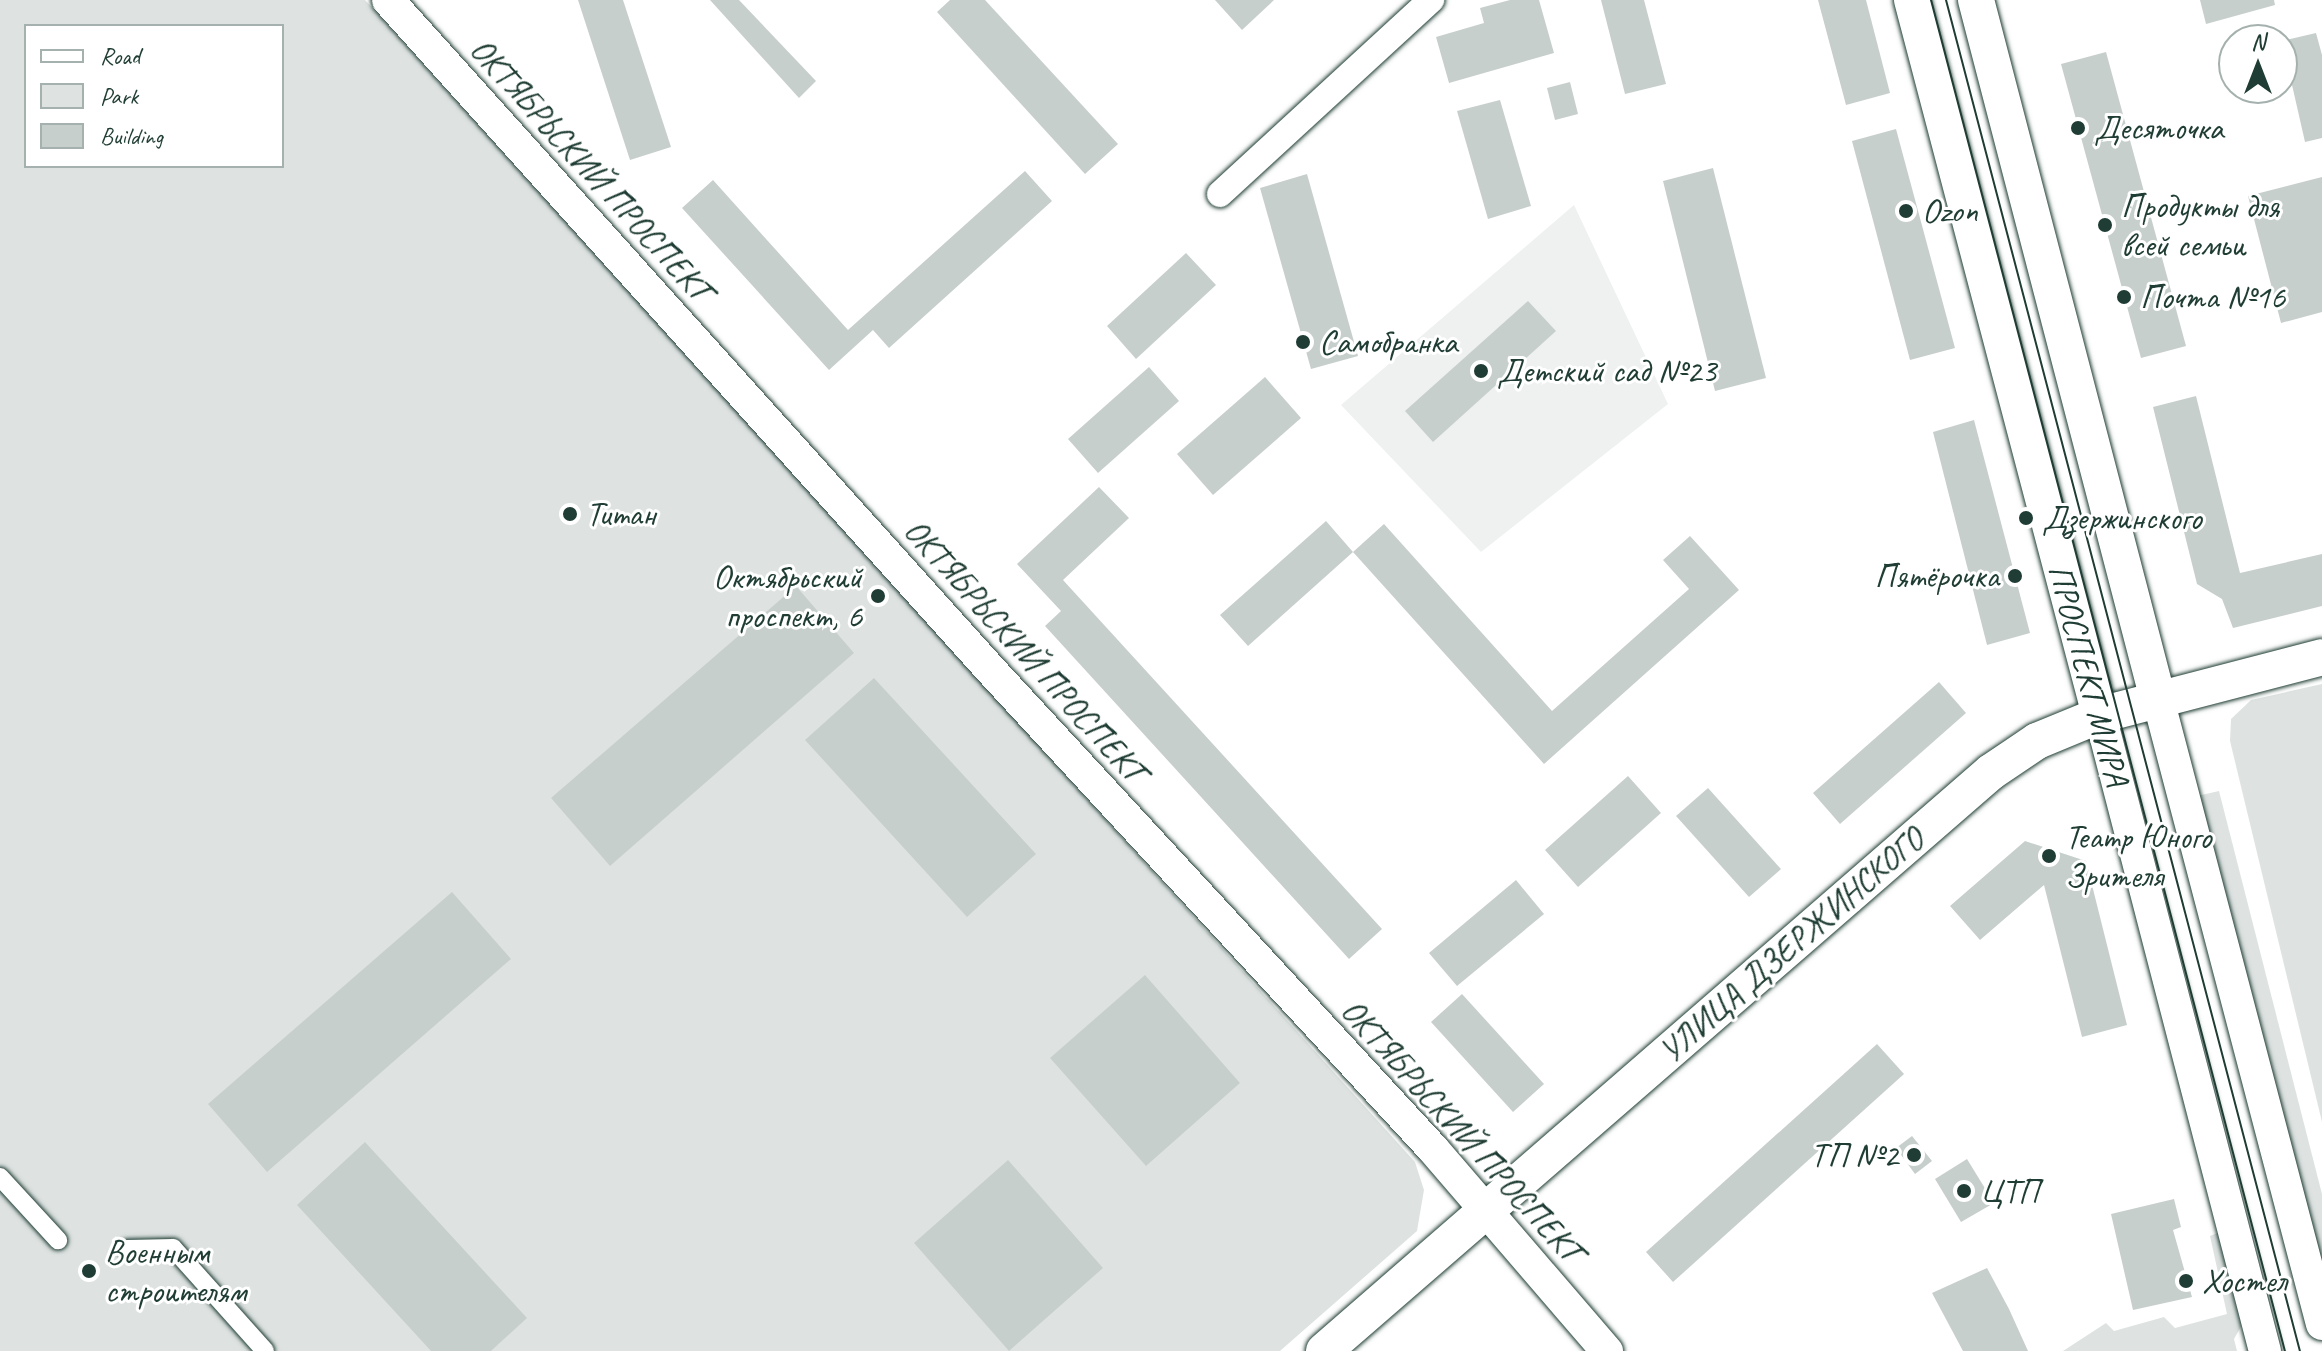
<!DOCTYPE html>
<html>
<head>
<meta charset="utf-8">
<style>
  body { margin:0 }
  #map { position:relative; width:2322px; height:1351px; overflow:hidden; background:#fff; font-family:Caveat,sans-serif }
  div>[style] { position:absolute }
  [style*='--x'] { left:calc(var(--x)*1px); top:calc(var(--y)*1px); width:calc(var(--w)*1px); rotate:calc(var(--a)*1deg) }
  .built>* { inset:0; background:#eef1f0 }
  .green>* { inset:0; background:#dee3e2 }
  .building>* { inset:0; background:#c7cfcc }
  .roads { filter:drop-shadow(0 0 2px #1f3d34) drop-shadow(0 0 2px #1f3d34) }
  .pedestrian>* { height:18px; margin:-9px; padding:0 9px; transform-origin:9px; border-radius:9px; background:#fff }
  .minor>* { height:26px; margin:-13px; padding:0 13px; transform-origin:13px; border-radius:13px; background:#fff }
  .tertiary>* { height:32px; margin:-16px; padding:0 16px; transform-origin:16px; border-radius:16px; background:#fff }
  .secondary>* { height:36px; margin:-18px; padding:0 18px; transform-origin:18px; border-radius:18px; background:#fff }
  .tram>* { height:2px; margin:-1px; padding:0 1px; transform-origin:1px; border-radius:1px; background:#1f3d34 }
  .dots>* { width:22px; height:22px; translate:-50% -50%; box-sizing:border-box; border:4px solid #fff; border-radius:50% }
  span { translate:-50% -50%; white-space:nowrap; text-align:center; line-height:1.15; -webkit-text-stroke:6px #fff; paint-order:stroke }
  .poi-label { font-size:34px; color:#1f3d34 }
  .left { translate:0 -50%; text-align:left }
  .right { translate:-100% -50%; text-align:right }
  .street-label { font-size:34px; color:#1f3d34 }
  .legend { position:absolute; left:24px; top:24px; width:260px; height:144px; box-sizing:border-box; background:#fff; border:2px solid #a5b1ae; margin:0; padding:10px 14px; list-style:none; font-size:24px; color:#1f3d34 }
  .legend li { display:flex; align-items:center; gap:16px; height:40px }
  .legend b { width:40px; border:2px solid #a5b1ae }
  .north { position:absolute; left:2218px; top:24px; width:80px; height:80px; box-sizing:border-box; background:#fff; border:2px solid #a5b1ae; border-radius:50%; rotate:0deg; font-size:22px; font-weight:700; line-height:32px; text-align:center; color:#1f3d34 }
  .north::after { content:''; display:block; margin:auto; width:28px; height:36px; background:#1f3d34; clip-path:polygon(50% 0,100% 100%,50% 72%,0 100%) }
</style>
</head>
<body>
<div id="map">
  <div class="built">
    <i style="clip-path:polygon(1574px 205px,1668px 404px,1481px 552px,1341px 405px)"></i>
  </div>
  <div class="green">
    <i style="clip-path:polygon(evenodd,0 0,365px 0,1415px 1162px,1424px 1190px,1417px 1231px,1280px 1351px,0 1351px,0 0,26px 26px,282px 26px,282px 166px,26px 166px,26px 26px)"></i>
    <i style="clip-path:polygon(2322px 684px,2322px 1122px,2230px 741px,2231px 719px,2251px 700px)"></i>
    <i style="clip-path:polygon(2219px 791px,2322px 1194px,2322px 1281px,2197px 796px)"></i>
    <i style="clip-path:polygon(2220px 1232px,2244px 1321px,2234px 1339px,2237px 1351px,2063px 1351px,2106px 1323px,2114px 1331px,2164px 1317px,2175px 1328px,2227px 1314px,2210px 1236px)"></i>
  </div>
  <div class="building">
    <i style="clip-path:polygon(578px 0,623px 0,671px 147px,630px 160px)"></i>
    <i style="clip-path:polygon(710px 0,739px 0,816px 81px,799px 98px)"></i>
    <i style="clip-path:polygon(950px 0,985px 0,1118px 144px,1085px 174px,937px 12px)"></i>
    <i style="clip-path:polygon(1215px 0,1274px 0,1242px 30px)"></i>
    <i style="clip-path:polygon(1510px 0,1539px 0,1554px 53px,1449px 83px,1436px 37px,1484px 23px,1480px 8px)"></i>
    <i style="clip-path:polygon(1601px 0,1644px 0,1666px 84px,1625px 94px)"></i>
    <i style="clip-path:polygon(1818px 0,1866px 0,1890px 93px,1846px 105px)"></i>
    <i style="clip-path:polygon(2200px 0,2274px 0,2275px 5px,2206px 24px)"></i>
    <i style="clip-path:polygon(2316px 33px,2322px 55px,2322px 138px,2305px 142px,2282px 41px)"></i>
    <i style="clip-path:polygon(2106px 52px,2186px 346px,2141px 358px,2061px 64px)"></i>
    <i style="clip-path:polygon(1570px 82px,1578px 114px,1555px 120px,1547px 88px)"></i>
    <i style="clip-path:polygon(1500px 100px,1531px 206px,1488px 219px,1457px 111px)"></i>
    <i style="clip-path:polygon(1896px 129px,1955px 348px,1910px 360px,1852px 141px)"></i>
    <i style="clip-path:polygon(1713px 168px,1766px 378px,1715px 391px,1663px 181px)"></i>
    <i style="clip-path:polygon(1025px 171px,1052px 201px,889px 348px,873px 330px,829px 370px,682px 208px,713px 180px,848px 330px)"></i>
    <i style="clip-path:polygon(1307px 174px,1358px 356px,1311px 369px,1260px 188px)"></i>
    <i style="clip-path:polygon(2322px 177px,2322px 312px,2281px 323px,2248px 196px)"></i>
    <i style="clip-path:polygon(1186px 253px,1216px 285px,1136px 359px,1107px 326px)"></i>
    <i style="clip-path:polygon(1528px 301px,1556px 331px,1433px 442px,1405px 411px)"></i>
    <i style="clip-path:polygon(1149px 367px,1179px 401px,1098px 473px,1068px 439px)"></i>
    <i style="clip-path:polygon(1265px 377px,1301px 418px,1213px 495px,1177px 454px)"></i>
    <i style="clip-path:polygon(2196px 396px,2240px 573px,2322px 554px,2322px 606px,2233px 628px,2222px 599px,2197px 584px,2153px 407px)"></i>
    <i style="clip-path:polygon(1974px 420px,2030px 633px,1987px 645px,1933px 432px)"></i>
    <i style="clip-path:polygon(1099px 487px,1129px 518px,1063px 580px,1382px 929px,1349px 959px,1045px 626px,1061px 611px,1017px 564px)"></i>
    <i style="clip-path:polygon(1326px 521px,1353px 552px,1248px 646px,1220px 615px)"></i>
    <i style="clip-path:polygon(1384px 524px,1552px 711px,1689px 589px,1663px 560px,1690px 536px,1739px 590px,1544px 764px,1353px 552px)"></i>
    <i style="clip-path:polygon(796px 586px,854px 653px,610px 866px,551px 798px)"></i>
    <i style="clip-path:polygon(874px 678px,1036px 854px,967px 917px,805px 740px)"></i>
    <i style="clip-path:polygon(1939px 682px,1966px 713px,1840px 824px,1813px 793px)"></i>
    <i style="clip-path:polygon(1628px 776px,1661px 813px,1578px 887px,1545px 850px)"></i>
    <i style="clip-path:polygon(1708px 788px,1781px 869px,1749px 897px,1676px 816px)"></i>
    <i style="clip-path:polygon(2025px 841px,2086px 861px,2127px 1025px,2082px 1037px,2044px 885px,1980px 940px,1950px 906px)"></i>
    <i style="clip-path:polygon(1516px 880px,1544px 914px,1457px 986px,1429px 953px)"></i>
    <i style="clip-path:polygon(452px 892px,511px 959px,267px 1172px,208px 1104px)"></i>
    <i style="clip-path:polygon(1145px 975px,1240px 1083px,1146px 1166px,1050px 1058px)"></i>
    <i style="clip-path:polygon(1462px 994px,1544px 1084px,1513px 1112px,1431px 1022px)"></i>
    <i style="clip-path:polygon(1877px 1044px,1904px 1074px,1673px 1282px,1646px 1252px)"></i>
    <i style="clip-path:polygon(1912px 1136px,1932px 1161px,1915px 1174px,1896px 1148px)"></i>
    <i style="clip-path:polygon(365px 1142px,527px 1318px,491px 1351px,431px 1351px,297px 1205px)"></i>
    <i style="clip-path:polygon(1967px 1159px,1994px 1203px,1961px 1222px,1935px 1179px)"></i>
    <i style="clip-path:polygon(1008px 1160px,1103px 1268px,1009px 1351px,914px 1243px)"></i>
    <i style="clip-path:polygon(2174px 1199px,2181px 1227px,2173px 1230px,2192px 1297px,2133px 1310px,2111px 1214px)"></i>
    <i style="clip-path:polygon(1987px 1268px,2009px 1309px,2028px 1351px,1963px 1351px,1932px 1293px)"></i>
  </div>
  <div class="roads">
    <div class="pedestrian">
      <i style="--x:0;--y:1177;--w:86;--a:47.4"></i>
      <i style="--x:127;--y:1249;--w:46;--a:-1.2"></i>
      <i style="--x:173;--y:1248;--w:138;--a:48.2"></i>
    </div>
    <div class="minor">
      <i style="--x:1220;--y:194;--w:287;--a:-42.6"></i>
    </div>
    <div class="tertiary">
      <i style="--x:388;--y:0;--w:899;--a:48.02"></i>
      <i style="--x:989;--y:668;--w:655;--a:47.29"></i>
      <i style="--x:1433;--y:1149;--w:267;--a:49.3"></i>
      <i style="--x:2158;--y:699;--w:646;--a:75.3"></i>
      <i style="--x:2100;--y:715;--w:657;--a:75.46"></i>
    </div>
    <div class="secondary">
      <i style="--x:1912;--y:0;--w:739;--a:75.27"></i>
      <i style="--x:1976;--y:0;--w:722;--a:75.41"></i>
      <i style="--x:1324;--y:1351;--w:883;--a:-40.96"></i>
      <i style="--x:1991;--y:772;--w:55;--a:-34"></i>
      <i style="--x:2037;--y:741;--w:68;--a:-22.4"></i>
      <i style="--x:2100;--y:715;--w:229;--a:-14.6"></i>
    </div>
  </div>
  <div class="tram">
    <i style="--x:1931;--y:0;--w:1397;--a:75.32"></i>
    <i style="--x:1946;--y:0;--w:1397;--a:75.32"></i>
  </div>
  <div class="dots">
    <i style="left:2078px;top:128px;background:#1f3d34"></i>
    <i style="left:1906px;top:211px;background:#1f3d34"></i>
    <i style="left:2105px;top:225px;background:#1f3d34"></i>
    <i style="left:2124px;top:297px;background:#1f3d34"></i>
    <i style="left:1303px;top:342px;background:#1f3d34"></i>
    <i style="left:1481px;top:371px;background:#1f3d34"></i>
    <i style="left:570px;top:514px;background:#1f3d34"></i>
    <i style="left:2026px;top:518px;background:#1f3d34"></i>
    <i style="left:2015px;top:576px;background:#1f3d34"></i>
    <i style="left:878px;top:596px;background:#1f3d34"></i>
    <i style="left:2049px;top:856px;background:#1f3d34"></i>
    <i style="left:1914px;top:1155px;background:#1f3d34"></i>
    <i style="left:1964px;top:1191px;background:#1f3d34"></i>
    <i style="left:89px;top:1271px;background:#1f3d34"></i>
    <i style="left:2186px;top:1281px;background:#1f3d34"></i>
  </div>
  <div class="poi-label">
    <span class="left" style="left:2094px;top:128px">Десяточка</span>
    <span class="left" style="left:2121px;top:225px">Продукты для<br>всей семьи</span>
    <span class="left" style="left:1922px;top:211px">Ozon</span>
    <span class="left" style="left:2140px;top:297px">Почта №16</span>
    <span class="left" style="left:1319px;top:342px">Самобранка</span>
    <span class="left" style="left:1497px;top:371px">Детский сад №23</span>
    <span class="left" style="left:586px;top:514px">Титан</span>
    <span class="left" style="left:2042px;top:518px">Дзержинского</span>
    <span class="right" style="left:862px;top:596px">Октябрьский<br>проспект, 6</span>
    <span class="right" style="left:1999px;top:576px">Пятёрочка</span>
    <span class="left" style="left:2065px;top:856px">Театр Юного<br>Зрителя</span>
    <span class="right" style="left:1898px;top:1155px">ТП №2</span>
    <span class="left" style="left:1980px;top:1191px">ЦТП</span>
    <span class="left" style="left:105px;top:1271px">Военным<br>строителям</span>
    <span class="left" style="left:2202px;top:1281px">Хостел</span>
  </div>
  <div class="street-label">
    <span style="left:591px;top:169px;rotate:48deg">ОКТЯБРЬСКИЙ ПРОСПЕКТ</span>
    <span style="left:1025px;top:650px;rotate:48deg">ОКТЯБРЬСКИЙ ПРОСПЕКТ</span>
    <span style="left:2089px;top:675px;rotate:75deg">ПРОСПЕКТ МИРА</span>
    <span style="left:1791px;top:945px;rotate:-41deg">УЛИЦА ДЗЕРЖИНСКОГО</span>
    <span style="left:1462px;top:1130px;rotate:48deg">ОКТЯБРЬСКИЙ ПРОСПЕКТ</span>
  </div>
  <ul class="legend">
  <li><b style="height:10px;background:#fff"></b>Road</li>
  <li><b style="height:22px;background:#dee3e2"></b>Park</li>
  <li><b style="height:22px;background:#c7cfcc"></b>Building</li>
  </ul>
  <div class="north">N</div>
</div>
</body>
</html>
